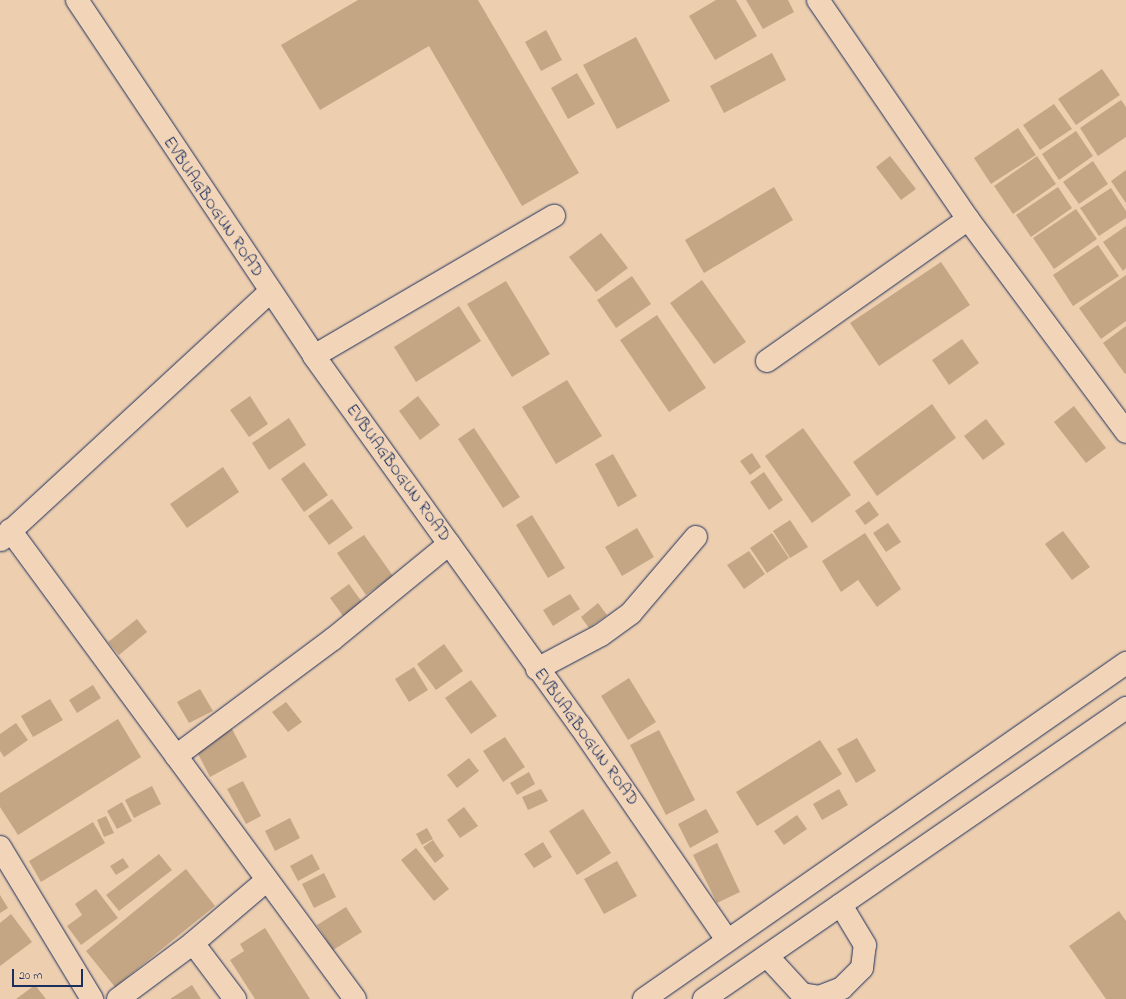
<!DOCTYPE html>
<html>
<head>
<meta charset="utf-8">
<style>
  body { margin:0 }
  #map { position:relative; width:1126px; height:999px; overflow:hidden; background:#edceaf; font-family:"Indie Flower",sans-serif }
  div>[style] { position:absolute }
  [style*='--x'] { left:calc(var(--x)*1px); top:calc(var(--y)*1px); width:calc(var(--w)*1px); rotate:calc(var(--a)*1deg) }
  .building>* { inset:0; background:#c4a685 }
  .roads { filter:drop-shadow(0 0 1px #1b2f5e) drop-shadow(0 0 1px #1b2f5e) }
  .minor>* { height:22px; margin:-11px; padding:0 11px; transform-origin:11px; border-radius:11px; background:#f2d5b8 }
  .highway>* { height:22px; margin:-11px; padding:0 11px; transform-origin:11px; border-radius:11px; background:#f2d5b8 }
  span { translate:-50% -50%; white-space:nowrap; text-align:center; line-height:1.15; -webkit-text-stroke:3px #f2d5b8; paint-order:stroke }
  .street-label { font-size:17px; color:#1b2f5e }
  .scale { position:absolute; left:12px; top:969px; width:71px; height:18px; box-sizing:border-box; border:2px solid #1b2f5e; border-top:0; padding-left:5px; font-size:12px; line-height:14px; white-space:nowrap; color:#1b2f5e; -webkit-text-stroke:3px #f2d5b8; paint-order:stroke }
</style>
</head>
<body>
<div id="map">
  <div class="building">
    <i style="clip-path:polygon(358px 0,478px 0,579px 173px,522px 206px,429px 46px,320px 110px,281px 45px)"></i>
    <i style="clip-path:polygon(716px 0,736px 0,757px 36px,715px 60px,689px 16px)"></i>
    <i style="clip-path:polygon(746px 0,788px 0,794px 12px,763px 29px)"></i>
    <i style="clip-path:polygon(546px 30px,562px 60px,541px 71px,525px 42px)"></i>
    <i style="clip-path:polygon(636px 37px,670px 101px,617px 129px,583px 65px)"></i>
    <i style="clip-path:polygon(772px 53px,786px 80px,724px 113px,710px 86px)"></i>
    <i style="clip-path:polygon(1102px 69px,1120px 95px,1076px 125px,1058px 99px)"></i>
    <i style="clip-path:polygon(577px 73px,595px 104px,568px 119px,551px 88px)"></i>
    <i style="clip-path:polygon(1121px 100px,1126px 107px,1126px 137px,1098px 156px,1080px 128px)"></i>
    <i style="clip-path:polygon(1054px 104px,1072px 129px,1040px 150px,1023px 125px)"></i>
    <i style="clip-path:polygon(1018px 128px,1036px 155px,991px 184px,974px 158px)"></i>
    <i style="clip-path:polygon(1076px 131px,1093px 156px,1059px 180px,1042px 154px)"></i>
    <i style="clip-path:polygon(890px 156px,916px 189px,901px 200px,876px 167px)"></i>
    <i style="clip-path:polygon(1037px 156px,1056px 184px,1013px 214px,994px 186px)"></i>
    <i style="clip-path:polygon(1093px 161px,1108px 184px,1079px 204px,1063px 182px)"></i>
    <i style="clip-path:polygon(1126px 170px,1126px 203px,1111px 181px)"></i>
    <i style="clip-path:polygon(774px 187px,793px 220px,704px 273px,685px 240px)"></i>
    <i style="clip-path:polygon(1058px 187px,1072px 208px,1031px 237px,1016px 215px)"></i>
    <i style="clip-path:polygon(1111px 188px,1126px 211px,1126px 218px,1099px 236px,1080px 208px)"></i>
    <i style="clip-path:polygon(1076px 209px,1097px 239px,1054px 269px,1033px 238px)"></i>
    <i style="clip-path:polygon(1126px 226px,1126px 268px,1123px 271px,1103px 242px)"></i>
    <i style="clip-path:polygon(601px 233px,628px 268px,596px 292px,569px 257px)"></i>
    <i style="clip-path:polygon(1098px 245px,1119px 276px,1073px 306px,1053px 275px)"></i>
    <i style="clip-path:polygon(941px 262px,970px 305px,879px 366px,850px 323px)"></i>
    <i style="clip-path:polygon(1126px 275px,1126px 321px,1101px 339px,1079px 308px)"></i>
    <i style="clip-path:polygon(632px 276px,651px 304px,616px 328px,597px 300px)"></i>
    <i style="clip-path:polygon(702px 280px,746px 342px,714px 364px,670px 303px)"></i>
    <i style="clip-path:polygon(506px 281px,550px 354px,512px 377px,467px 304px)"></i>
    <i style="clip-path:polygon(459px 306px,481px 341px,416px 382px,394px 347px)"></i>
    <i style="clip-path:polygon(657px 315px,706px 388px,669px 412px,620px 340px)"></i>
    <i style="clip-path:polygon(1126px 326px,1126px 373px,1125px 374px,1103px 343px)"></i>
    <i style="clip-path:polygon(962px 339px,979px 363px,949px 385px,932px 360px)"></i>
    <i style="clip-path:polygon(567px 380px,602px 436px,556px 464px,522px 407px)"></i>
    <i style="clip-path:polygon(250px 396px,268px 424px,249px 437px,230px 410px)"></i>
    <i style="clip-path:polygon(418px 396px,440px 425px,420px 440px,399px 411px)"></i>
    <i style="clip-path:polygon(932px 404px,956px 438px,877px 496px,853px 462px)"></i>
    <i style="clip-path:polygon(1074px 406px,1106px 448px,1086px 463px,1054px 422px)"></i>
    <i style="clip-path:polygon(289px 418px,306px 445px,269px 470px,252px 443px)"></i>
    <i style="clip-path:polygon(986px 419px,1005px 444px,983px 460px,964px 436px)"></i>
    <i style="clip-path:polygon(474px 428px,520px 497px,503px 508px,458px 439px)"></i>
    <i style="clip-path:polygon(803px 428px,851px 495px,812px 523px,765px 456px)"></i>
    <i style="clip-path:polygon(752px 453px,761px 467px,750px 475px,740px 461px)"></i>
    <i style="clip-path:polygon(613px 454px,637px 496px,618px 507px,595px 464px)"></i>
    <i style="clip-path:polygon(304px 462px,328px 495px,304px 512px,281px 479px)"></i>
    <i style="clip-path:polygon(223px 467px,239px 492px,187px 528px,170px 504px)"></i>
    <i style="clip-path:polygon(764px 472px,783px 500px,769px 510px,750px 482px)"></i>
    <i style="clip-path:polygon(332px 499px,353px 528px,329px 545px,308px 516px)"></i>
    <i style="clip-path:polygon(869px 501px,879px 515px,865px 525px,855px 511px)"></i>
    <i style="clip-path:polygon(532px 515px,565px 568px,548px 578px,516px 525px)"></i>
    <i style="clip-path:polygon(790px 520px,808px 547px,790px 558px,773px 531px)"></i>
    <i style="clip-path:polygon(888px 523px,901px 542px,886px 552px,873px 533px)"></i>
    <i style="clip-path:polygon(637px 528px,654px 557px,622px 576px,605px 547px)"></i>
    <i style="clip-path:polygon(1063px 531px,1090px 567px,1072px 580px,1045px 544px)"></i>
    <i style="clip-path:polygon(772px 533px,789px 558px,767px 573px,750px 548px)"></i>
    <i style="clip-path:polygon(865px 533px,901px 589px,877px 607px,858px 580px,841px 592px,822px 561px)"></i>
    <i style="clip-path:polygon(364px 535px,393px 576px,366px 595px,337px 553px)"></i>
    <i style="clip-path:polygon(749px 551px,765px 574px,744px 589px,727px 565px)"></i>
    <i style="clip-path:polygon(349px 584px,362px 602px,343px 616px,330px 598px)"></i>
    <i style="clip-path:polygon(570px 594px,580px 609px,553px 626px,543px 610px)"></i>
    <i style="clip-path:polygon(598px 603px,607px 615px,589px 628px,581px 617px)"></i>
    <i style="clip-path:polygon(137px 619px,147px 632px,119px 655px,108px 642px)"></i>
    <i style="clip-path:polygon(444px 644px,463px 671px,436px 690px,417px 664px)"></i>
    <i style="clip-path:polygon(414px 667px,428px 690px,409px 702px,395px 679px)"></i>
    <i style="clip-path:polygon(629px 678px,656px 722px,628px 740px,601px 696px)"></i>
    <i style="clip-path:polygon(471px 680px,497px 716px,471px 734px,445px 698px)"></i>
    <i style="clip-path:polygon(93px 685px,101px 698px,77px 713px,69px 700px)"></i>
    <i style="clip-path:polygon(200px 689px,213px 711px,189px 723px,177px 702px)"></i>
    <i style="clip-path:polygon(50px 699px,63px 720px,33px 737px,21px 716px)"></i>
    <i style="clip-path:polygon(286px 702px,302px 722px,288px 732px,272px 712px)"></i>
    <i style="clip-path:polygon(118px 719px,141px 757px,18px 835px,0 807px,0 793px)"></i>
    <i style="clip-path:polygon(16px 723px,28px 740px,4px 757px,0 751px,0 734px)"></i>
    <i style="clip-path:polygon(232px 729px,247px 757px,210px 777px,195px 748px)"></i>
    <i style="clip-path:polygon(659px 730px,695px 800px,666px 815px,630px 745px)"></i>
    <i style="clip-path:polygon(505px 737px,525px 767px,503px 782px,483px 751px)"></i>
    <i style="clip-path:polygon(857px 738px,876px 771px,856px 783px,837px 749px)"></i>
    <i style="clip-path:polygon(820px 740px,842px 774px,757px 826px,736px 792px)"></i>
    <i style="clip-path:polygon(469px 758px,479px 771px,457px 788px,447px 775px)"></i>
    <i style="clip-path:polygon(529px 772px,535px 784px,517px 795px,510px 783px)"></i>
    <i style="clip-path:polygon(243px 781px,261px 816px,246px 824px,227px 789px)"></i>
    <i style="clip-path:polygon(152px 786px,161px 804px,134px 818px,125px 800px)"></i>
    <i style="clip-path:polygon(541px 789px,548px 801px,528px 810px,522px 797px)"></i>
    <i style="clip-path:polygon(839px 789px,848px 805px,822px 820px,813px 804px)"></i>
    <i style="clip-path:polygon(122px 802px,132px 821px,117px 829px,107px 811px)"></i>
    <i style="clip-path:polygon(464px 807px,478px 826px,460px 838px,447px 820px)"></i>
    <i style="clip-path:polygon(583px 809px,611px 853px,577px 875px,549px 831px)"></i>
    <i style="clip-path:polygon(706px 809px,719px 832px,690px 848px,678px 824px)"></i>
    <i style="clip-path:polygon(797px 815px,807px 829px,784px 845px,774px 831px)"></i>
    <i style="clip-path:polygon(106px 816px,114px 833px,104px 837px,97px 820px)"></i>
    <i style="clip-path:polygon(290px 818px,300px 838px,275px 851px,265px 831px)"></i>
    <i style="clip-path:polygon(93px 822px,105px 843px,41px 882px,29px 861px)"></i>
    <i style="clip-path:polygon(427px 828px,433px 839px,422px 845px,416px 834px)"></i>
    <i style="clip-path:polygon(433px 840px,444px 856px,435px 863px,423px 847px)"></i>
    <i style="clip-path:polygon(543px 842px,552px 857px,534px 868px,524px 854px)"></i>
    <i style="clip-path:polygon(717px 843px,740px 892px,717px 903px,693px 855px)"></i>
    <i style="clip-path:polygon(416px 848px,449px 889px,434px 901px,401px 860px)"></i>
    <i style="clip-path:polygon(159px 854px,172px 870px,119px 911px,106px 895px)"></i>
    <i style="clip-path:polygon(312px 854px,320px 869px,298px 881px,290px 866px)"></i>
    <i style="clip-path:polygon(123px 858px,129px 867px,116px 875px,110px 866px)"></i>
    <i style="clip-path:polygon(617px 861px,637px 896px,604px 914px,584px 879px)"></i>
    <i style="clip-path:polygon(186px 869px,215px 906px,115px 987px,86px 951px)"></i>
    <i style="clip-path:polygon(324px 873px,336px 897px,314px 908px,302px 884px)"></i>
    <i style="clip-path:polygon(96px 889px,118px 918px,81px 945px,67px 926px,82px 915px,75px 904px)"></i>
    <i style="clip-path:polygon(0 895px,8px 908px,0 913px)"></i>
    <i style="clip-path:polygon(346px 907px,362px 932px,333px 950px,317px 925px)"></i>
    <i style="clip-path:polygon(1119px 911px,1126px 921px,1126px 999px,1106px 999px,1069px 946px)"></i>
    <i style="clip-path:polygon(11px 914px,32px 942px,0 966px,0 923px)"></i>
    <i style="clip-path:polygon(265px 928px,310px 999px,255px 999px,230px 960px,244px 951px,240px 944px)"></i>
    <i style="clip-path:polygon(35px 985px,46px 999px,16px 999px)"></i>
    <i style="clip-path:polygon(192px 985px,201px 999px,170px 999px)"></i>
  </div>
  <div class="roads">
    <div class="minor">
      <i style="--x:77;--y:0;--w:428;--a:56.3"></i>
      <i style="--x:314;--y:356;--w:456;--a:54.3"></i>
      <i style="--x:580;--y:726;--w:260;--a:55.5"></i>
      <i style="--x:818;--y:0;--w:265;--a:55.6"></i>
      <i style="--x:968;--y:219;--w:265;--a:53.4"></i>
      <i style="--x:314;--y:356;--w:278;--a:-30.3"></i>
      <i style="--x:767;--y:361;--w:246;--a:-35.2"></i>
      <i style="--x:10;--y:530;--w:582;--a:53.66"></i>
      <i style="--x:1;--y:540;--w:366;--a:-42.7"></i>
      <i style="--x:537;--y:669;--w:72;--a:-28"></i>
      <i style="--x:601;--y:635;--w:37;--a:-36"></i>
      <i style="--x:631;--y:613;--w:100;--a:-49.5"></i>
      <i style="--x:176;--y:756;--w:196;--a:-36.7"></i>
      <i style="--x:333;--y:639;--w:150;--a:-39.3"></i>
      <i style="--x:0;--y:847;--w:178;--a:58.8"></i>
      <i style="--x:193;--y:943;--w:70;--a:53.1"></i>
      <i style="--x:767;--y:956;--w:52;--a:47.4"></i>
      <i style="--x:802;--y:994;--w:17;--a:10"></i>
      <i style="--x:819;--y:997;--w:25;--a:-21"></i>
      <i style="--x:842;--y:988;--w:28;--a:-45"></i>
      <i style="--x:862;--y:968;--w:23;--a:-83"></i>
      <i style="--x:865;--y:945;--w:47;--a:-121"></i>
      <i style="--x:118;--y:999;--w:94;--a:-36.7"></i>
      <i style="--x:193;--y:943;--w:97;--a:-40.4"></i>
    </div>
    <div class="highway">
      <i style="--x:644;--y:999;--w:588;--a:-34.88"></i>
      <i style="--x:704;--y:999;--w:513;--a:-34.59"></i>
    </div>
  </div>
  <div class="street-label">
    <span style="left:213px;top:207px;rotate:56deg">EVBUAGBOGUN ROAD</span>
    <span style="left:398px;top:473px;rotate:54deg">EVBUAGBOGUN ROAD</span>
    <span style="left:586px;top:737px;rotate:54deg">EVBUAGBOGUN ROAD</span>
  </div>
  <div class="scale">20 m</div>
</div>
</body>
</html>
